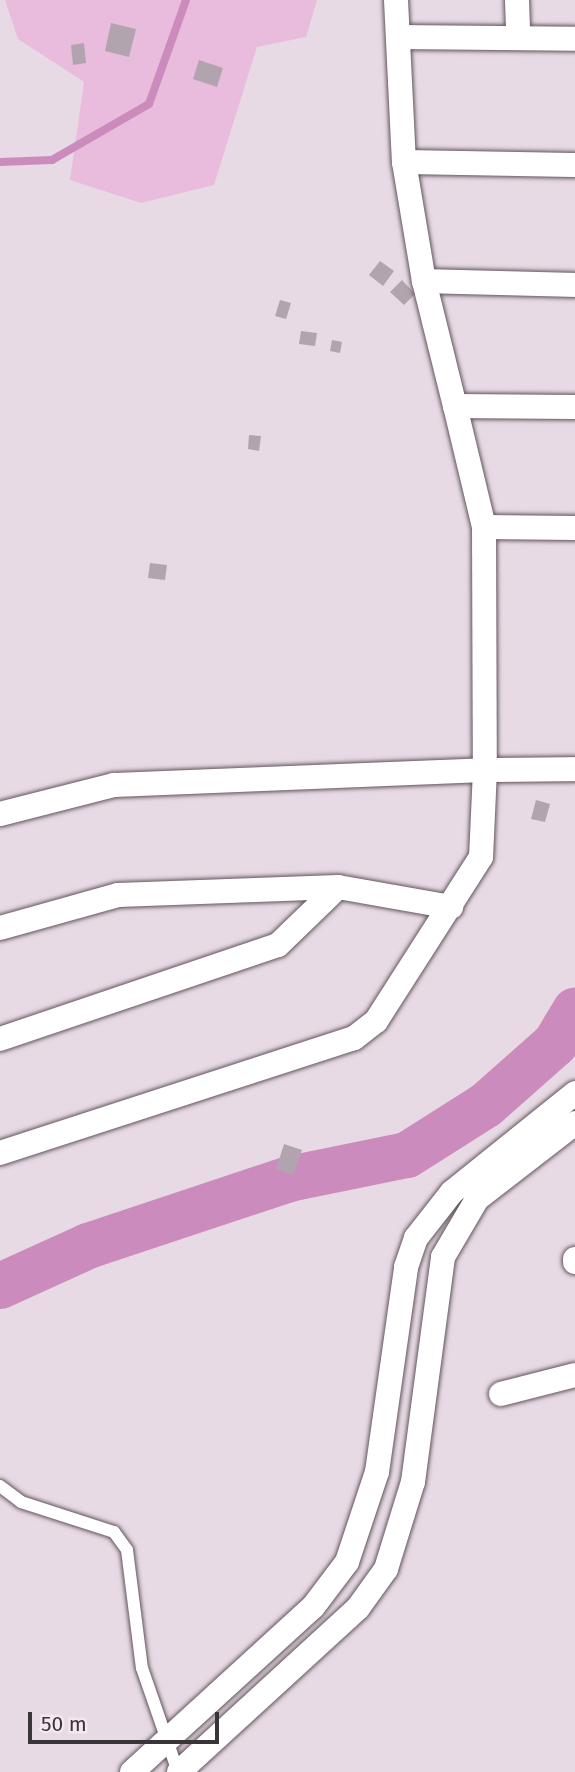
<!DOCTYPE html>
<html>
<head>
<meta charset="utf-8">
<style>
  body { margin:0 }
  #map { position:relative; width:575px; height:1772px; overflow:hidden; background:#e8dae4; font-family:"Fira Sans",sans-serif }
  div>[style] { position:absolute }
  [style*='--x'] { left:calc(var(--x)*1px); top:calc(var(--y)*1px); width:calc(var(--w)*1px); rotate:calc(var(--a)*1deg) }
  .green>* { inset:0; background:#e9bcde }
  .stream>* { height:8px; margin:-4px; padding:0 4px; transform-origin:4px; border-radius:4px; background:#cb8cbd }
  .river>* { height:46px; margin:-23px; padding:0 23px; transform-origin:23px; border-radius:23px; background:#cb8cbd }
  .building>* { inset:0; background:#b2a4ae }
  .roads { filter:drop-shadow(0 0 2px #61555e) drop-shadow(0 0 2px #61555e) }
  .service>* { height:12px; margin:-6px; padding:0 6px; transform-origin:6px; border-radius:6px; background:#fff }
  .minor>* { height:24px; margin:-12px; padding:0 12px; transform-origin:12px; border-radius:12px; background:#fff }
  span { translate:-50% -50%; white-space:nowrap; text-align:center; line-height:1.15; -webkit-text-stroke:6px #f5e7f1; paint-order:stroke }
  .scale { position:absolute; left:28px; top:1712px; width:191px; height:32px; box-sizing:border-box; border:4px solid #393438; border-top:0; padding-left:9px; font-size:21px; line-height:24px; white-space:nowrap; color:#393438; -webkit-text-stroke:5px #f5e7f1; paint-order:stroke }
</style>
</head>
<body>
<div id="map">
  <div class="green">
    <i style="clip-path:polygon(5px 0,317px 0,306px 37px,257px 47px,214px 185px,141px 203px,70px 180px,84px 82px,18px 39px)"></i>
  </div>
  <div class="stream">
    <i style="--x:0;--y:162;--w:52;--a:-2.2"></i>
    <i style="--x:52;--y:160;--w:112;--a:-30"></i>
    <i style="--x:149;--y:104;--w:110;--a:-70.4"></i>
  </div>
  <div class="river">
    <i style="--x:0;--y:1286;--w:97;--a:-24.4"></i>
    <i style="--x:88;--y:1246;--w:212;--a:-18.4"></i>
    <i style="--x:289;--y:1179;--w:120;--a:-11.5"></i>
    <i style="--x:407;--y:1155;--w:93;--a:-32.3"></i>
    <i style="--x:486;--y:1105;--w:92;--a:-41.5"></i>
    <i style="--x:555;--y:1044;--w:39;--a:-59"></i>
  </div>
  <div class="building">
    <i style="clip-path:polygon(111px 23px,136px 29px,129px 57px,105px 51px)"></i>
    <i style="clip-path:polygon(84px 43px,86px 63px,73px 65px,71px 45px)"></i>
    <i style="clip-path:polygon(199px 60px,223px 68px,217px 87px,193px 79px)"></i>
    <i style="clip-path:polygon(380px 261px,394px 271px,383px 286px,369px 275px)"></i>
    <i style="clip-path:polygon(402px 280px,415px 294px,404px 305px,390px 292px)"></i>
    <i style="clip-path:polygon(280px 300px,291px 303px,286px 319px,275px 316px)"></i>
    <i style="clip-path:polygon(301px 331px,317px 333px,315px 346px,299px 344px)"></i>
    <i style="clip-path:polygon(332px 340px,342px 342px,340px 353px,330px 351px)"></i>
    <i style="clip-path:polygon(249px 435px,261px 436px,259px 451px,248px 449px)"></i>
    <i style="clip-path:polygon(150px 563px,167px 565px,165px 580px,148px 578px)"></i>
    <i style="clip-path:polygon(536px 800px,550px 804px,545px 822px,531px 819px)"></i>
    <i style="clip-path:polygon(284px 1144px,302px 1150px,293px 1175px,276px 1169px)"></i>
  </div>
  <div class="roads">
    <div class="service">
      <i style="--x:0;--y:1486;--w:26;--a:37"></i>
      <i style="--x:21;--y:1502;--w:98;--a:17.9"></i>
      <i style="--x:114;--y:1532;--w:22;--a:54"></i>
      <i style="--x:127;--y:1550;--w:119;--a:82.8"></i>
      <i style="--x:142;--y:1668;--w:110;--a:70.9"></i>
    </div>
    <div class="minor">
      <i style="--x:396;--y:0;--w:162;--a:87.2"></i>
      <i style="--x:404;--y:162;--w:121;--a:80.5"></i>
      <i style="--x:424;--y:281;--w:129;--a:76.1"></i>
      <i style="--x:455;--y:406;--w:120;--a:0.5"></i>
      <i style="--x:517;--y:0;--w:38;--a:88"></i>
      <i style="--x:398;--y:37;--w:177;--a:0.6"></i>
      <i style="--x:404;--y:162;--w:171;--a:1"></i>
      <i style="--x:424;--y:281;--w:151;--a:1.5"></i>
      <i style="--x:455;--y:406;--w:124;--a:76.5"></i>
      <i style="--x:484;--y:527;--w:91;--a:0.6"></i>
      <i style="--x:484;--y:527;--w:243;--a:89.8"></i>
      <i style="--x:485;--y:770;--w:90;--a:-0.6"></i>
      <i style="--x:0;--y:814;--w:118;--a:-14.3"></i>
      <i style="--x:114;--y:785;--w:371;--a:-2.3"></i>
      <i style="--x:485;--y:770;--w:87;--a:92.6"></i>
      <i style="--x:481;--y:857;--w:195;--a:122.6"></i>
      <i style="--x:376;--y:1021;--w:28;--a:142"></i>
      <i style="--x:354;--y:1038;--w:372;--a:162"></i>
      <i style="--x:0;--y:928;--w:123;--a:-15.6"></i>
      <i style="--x:118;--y:895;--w:220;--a:-2.1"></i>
      <i style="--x:0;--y:1039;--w:293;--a:-18.7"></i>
      <i style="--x:278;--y:945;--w:83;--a:-44"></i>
      <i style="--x:338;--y:887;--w:115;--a:10"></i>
      <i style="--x:575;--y:1259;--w:3;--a:90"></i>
      <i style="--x:501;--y:1394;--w:76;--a:-14.4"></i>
      <i style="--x:132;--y:1772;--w:245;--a:-42.4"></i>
      <i style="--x:313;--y:1607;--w:56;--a:-52.9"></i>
      <i style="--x:347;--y:1562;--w:95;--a:-71.6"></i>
      <i style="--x:377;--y:1472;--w:207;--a:-81.9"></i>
      <i style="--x:406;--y:1267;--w:31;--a:-71"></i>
      <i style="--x:416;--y:1238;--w:58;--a:-52"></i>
      <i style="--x:452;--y:1192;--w:158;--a:-38.8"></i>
      <i style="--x:179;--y:1772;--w:243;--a:-42.5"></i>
      <i style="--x:358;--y:1608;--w:48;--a:-54.3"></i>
      <i style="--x:386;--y:1569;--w:91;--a:-72.8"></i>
      <i style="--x:413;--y:1482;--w:227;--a:-82.4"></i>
      <i style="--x:443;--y:1257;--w:67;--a:-59.6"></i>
      <i style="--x:477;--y:1199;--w:124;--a:-37.8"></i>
    </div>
  </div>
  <div class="scale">50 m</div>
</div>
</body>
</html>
